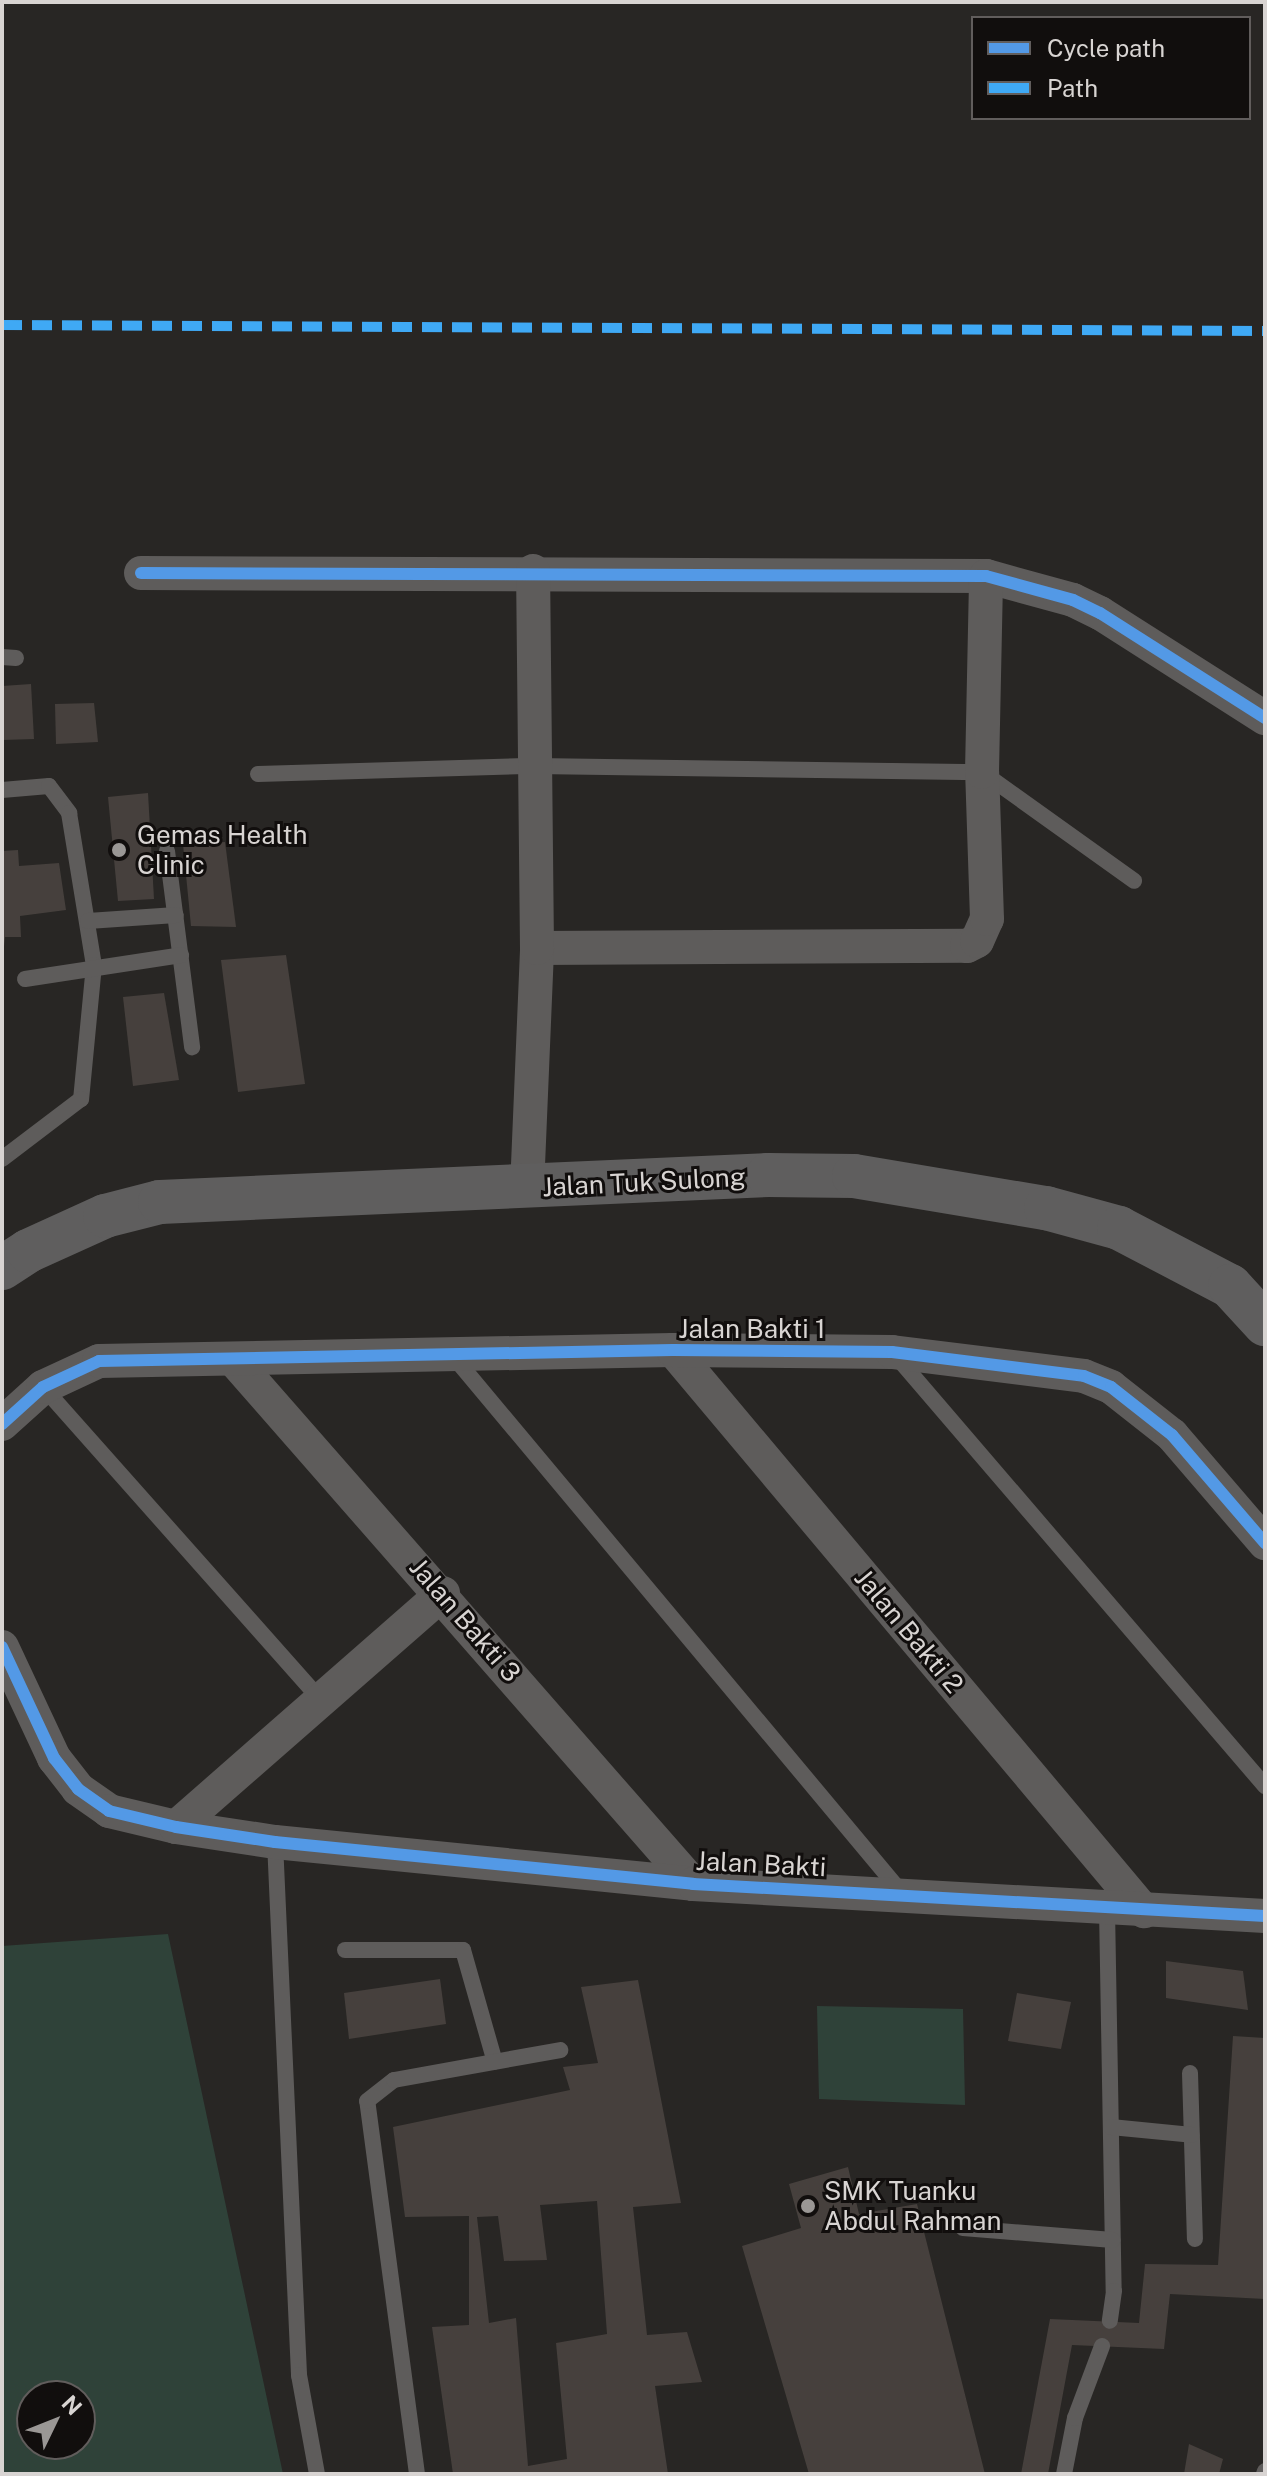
<!DOCTYPE html>
<html>
<head>
<meta charset="utf-8">
<style>
  body { margin:0 }
  #map { position:relative; width:1267px; height:2476px; overflow:hidden; background:#282624; font-family:"Public Sans",sans-serif }
  div>[style] { position:absolute }
  [style*='--x'] { left:calc(var(--x)*1px); top:calc(var(--y)*1px); width:calc(var(--w)*1px); rotate:calc(var(--a)*1deg) }
  .green>* { inset:0; background:#2f4239 }
  .building>* { inset:0; background:#46403d }
  .lane>* { height:16px; margin:-8px; padding:0 8px; transform-origin:8px; border-radius:8px; background:#5e5c5b }
  .street>* { height:34px; margin:-17px; padding:0 17px; transform-origin:17px; border-radius:17px; background:#5e5c5b }
  .secondary>* { height:44px; margin:-22px; padding:0 22px; transform-origin:22px; border-radius:22px; background:#5f5e5e }
  .quiet>* { height:10px; margin-top:-5px; transform-origin:0; background:repeating-linear-gradient(90deg,#3fa9f5 0 20px,transparent 0 30px) }
  .cycleway>* { height:12px; margin:-6px; padding:0 6px; transform-origin:6px; border-radius:6px; background:#5399e6 }
  .dots>* { width:22px; height:22px; translate:-50% -50%; box-sizing:border-box; border:4px solid #110e0d; border-radius:50% }
  span { translate:-50% -50%; white-space:nowrap; text-align:center; line-height:1.15; -webkit-text-stroke:6px #110e0d; paint-order:stroke }
  .poi-label { font-size:26px; color:#d8d4d2 }
  .left { translate:0 -50%; text-align:left }
  .street-label { font-size:26px; color:#d8d4d2 }
  .frame { position:absolute; inset:0; border:4px solid #d8d4d2; pointer-events:none }
  .legend { position:absolute; left:971px; top:16px; width:280px; height:104px; box-sizing:border-box; background:#110e0d; border:2px solid #615d5c; margin:0; padding:10px 14px; list-style:none; font-size:24px; color:#d8d4d2 }
  .legend li { display:flex; align-items:center; gap:16px; height:40px }
  .legend b { width:40px; border:2px solid #615d5c }
  .north { position:absolute; left:16px; top:2380px; width:80px; height:80px; box-sizing:border-box; background:#110e0d; border:2px solid #615d5c; border-radius:50%; rotate:47deg; font-size:22px; font-weight:700; line-height:32px; text-align:center; color:#d8d4d2 }
  .north::after { content:''; display:block; margin:auto; width:28px; height:36px; background:#9a9795; clip-path:polygon(50% 0,100% 100%,50% 72%,0 100%) }
</style>
</head>
<body>
<div id="map">
  <div class="green">
    <i style="clip-path:polygon(evenodd,168px 1934px,283px 2474px,2px 2474px,2px 1946px,168px 1934px,32px 2396px,80px 2396px,80px 2444px,32px 2444px,32px 2396px)"></i>
    <i style="clip-path:polygon(817px 2006px,963px 2009px,965px 2105px,819px 2099px)"></i>
  </div>
  <div class="building">
    <i style="clip-path:polygon(31px 684px,34px 739px,2px 740px,2px 686px)"></i>
    <i style="clip-path:polygon(94px 703px,98px 742px,56px 744px,55px 704px)"></i>
    <i style="clip-path:polygon(148px 793px,154px 899px,118px 901px,108px 797px)"></i>
    <i style="clip-path:polygon(225px 842px,236px 927px,191px 926px,183px 844px)"></i>
    <i style="clip-path:polygon(18px 850px,19px 866px,59px 863px,66px 910px,20px 916px,21px 937px,5px 937px,2px 966px,2px 851px)"></i>
    <i style="clip-path:polygon(286px 955px,305px 1084px,238px 1092px,221px 960px)"></i>
    <i style="clip-path:polygon(164px 993px,179px 1080px,133px 1086px,123px 997px)"></i>
    <i style="clip-path:polygon(1166px 1961px,1243px 1971px,1248px 2010px,1166px 1998px)"></i>
    <i style="clip-path:polygon(440px 1979px,446px 2024px,349px 2039px,344px 1993px)"></i>
    <i style="clip-path:polygon(evenodd,638px 1980px,681px 2203px,633px 2207px,647px 2335px,687px 2332px,702px 2382px,655px 2386px,668px 2474px,453px 2474px,432px 2327px,469px 2325px,469px 2216px,405px 2217px,393px 2127px,570px 2090px,563px 2067px,598px 2063px,581px 1987px,638px 1980px,597px 2201px,607px 2334px,556px 2343px,567px 2459px,528px 2466px,516px 2318px,489px 2323px,477px 2217px,498px 2216px,504px 2261px,547px 2260px,540px 2205px,597px 2201px)"></i>
    <i style="clip-path:polygon(1017px 1993px,1071px 2002px,1061px 2049px,1008px 2041px)"></i>
    <i style="clip-path:polygon(1233px 2036px,1265px 2038px,1265px 2299px,1170px 2294px,1164px 2349px,1072px 2345px,1048px 2474px,1021px 2474px,1050px 2319px,1139px 2323px,1145px 2264px,1218px 2265px)"></i>
    <i style="clip-path:polygon(848px 2167px,859px 2214px,917px 2204px,985px 2474px,809px 2474px,742px 2246px,801px 2228px,789px 2184px)"></i>
    <i style="clip-path:polygon(1189px 2444px,1223px 2459px,1219px 2474px,1184px 2474px)"></i>
  </div>
  <div class="lane">
    <i style="--x:2;--y:657;--w:14;--a:4"></i>
    <i style="--x:258;--y:774;--w:277;--a:-1.7"></i>
    <i style="--x:535;--y:766;--w:447;--a:0.8"></i>
    <i style="--x:982;--y:772;--w:187;--a:35.6"></i>
    <i style="--x:2;--y:790;--w:47;--a:-4.9"></i>
    <i style="--x:49;--y:786;--w:34;--a:53"></i>
    <i style="--x:69;--y:813;--w:154;--a:80.7"></i>
    <i style="--x:94;--y:965;--w:135;--a:95.5"></i>
    <i style="--x:81;--y:1099;--w:99;--a:142.8"></i>
    <i style="--x:167;--y:851;--w:198;--a:82.7"></i>
    <i style="--x:88;--y:921;--w:88;--a:-3.9"></i>
    <i style="--x:25;--y:979;--w:158;--a:-8.7"></i>
    <i style="--x:453;--y:1356;--w:700;--a:50.1"></i>
    <i style="--x:896;--y:1356;--w:567;--a:49.37"></i>
    <i style="--x:43;--y:1387;--w:417;--a:48.4"></i>
    <i style="--x:275;--y:1842;--w:534;--a:87.42"></i>
    <i style="--x:299;--y:2375;--w:101;--a:79.7"></i>
    <i style="--x:1107;--y:1909;--w:382;--a:89"></i>
    <i style="--x:1114;--y:2291;--w:30;--a:98"></i>
    <i style="--x:345;--y:1950;--w:118;--a:0"></i>
    <i style="--x:463;--y:1950;--w:116;--a:74.1"></i>
    <i style="--x:1190;--y:2073;--w:166;--a:88.3"></i>
    <i style="--x:1111;--y:2127;--w:81;--a:5.6"></i>
    <i style="--x:963;--y:2228;--w:150;--a:4.6"></i>
    <i style="--x:417;--y:2474;--w:376;--a:-97.6"></i>
    <i style="--x:367;--y:2101;--w:34;--a:-38"></i>
    <i style="--x:394;--y:2080;--w:169;--a:-10.2"></i>
    <i style="--x:1064;--y:2474;--w:57;--a:-78.9"></i>
    <i style="--x:1075;--y:2418;--w:77;--a:-69.4"></i>
    <i style="--x:1264;--y:2474;--w:3;--a:-72"></i>
  </div>
  <div class="street">
    <i style="--x:141;--y:573;--w:845;--a:0.2"></i>
    <i style="--x:986;--y:576;--w:90;--a:15.4"></i>
    <i style="--x:1073;--y:600;--w:30;--a:26"></i>
    <i style="--x:1100;--y:613;--w:196;--a:32.5"></i>
    <i style="--x:537;--y:948;--w:430;--a:-0.3"></i>
    <i style="--x:967;--y:946;--w:11;--a:-27"></i>
    <i style="--x:977;--y:941;--w:24;--a:-66"></i>
    <i style="--x:987;--y:919;--w:147;--a:-91.9"></i>
    <i style="--x:982;--y:772;--w:196;--a:-88.8"></i>
    <i style="--x:527;--y:1189;--w:241;--a:-87.6"></i>
    <i style="--x:537;--y:948;--w:377;--a:-90.6"></i>
    <i style="--x:673;--y:1350;--w:733;--a:49.98"></i>
    <i style="--x:233;--y:1359;--w:698;--a:48.78"></i>
    <i style="--x:2;--y:1424;--w:55;--a:-42.1"></i>
    <i style="--x:43;--y:1387;--w:62;--a:-24.9"></i>
    <i style="--x:99;--y:1361;--w:574;--a:-1.1"></i>
    <i style="--x:673;--y:1350;--w:219;--a:0.5"></i>
    <i style="--x:892;--y:1352;--w:193;--a:7.1"></i>
    <i style="--x:1084;--y:1376;--w:29;--a:22"></i>
    <i style="--x:1111;--y:1387;--w:78;--a:38.2"></i>
    <i style="--x:1172;--y:1435;--w:143;--a:49.3"></i>
    <i style="--x:2;--y:1647;--w:123;--a:64.9"></i>
    <i style="--x:54;--y:1758;--w:39;--a:52"></i>
    <i style="--x:78;--y:1789;--w:38;--a:35"></i>
    <i style="--x:109;--y:1811;--w:69;--a:13.4"></i>
    <i style="--x:176;--y:1827;--w:100;--a:8.6"></i>
    <i style="--x:275;--y:1842;--w:420;--a:5.7"></i>
    <i style="--x:693;--y:1884;--w:573;--a:3.2"></i>
    <i style="--x:176;--y:1827;--w:355;--a:-41.2"></i>
  </div>
  <div class="secondary">
    <i style="--x:2;--y:1268;--w:31;--a:-33"></i>
    <i style="--x:28;--y:1251;--w:85;--a:-24.4"></i>
    <i style="--x:105;--y:1216;--w:57;--a:-14.3"></i>
    <i style="--x:160;--y:1202;--w:609;--a:-2.54"></i>
    <i style="--x:768;--y:1175;--w:86;--a:0.7"></i>
    <i style="--x:854;--y:1176;--w:195;--a:9.5"></i>
    <i style="--x:1046;--y:1208;--w:76;--a:15.3"></i>
    <i style="--x:1119;--y:1228;--w:125;--a:27.6"></i>
    <i style="--x:1230;--y:1286;--w:52;--a:47.4"></i>
  </div>
  <div class="quiet">
    <i style="--x:2;--y:325;--w:1263;--a:0.27"></i>
  </div>
  <div class="cycleway">
    <i style="--x:141;--y:573;--w:845;--a:0.2"></i>
    <i style="--x:986;--y:576;--w:90;--a:15.4"></i>
    <i style="--x:1073;--y:600;--w:30;--a:26"></i>
    <i style="--x:1100;--y:613;--w:196;--a:32.5"></i>
    <i style="--x:2;--y:1424;--w:55;--a:-42.1"></i>
    <i style="--x:43;--y:1387;--w:62;--a:-24.9"></i>
    <i style="--x:99;--y:1361;--w:574;--a:-1.1"></i>
    <i style="--x:673;--y:1350;--w:219;--a:0.5"></i>
    <i style="--x:892;--y:1352;--w:193;--a:7.1"></i>
    <i style="--x:1084;--y:1376;--w:29;--a:22"></i>
    <i style="--x:1111;--y:1387;--w:78;--a:38.2"></i>
    <i style="--x:1172;--y:1435;--w:143;--a:49.3"></i>
    <i style="--x:2;--y:1647;--w:123;--a:64.9"></i>
    <i style="--x:54;--y:1758;--w:39;--a:52"></i>
    <i style="--x:78;--y:1789;--w:38;--a:35"></i>
    <i style="--x:109;--y:1811;--w:69;--a:13.4"></i>
    <i style="--x:176;--y:1827;--w:100;--a:8.6"></i>
    <i style="--x:275;--y:1842;--w:420;--a:5.7"></i>
    <i style="--x:693;--y:1884;--w:573;--a:3.2"></i>
  </div>
  <div class="dots">
    <i style="left:119px;top:850px;background:#9a9795"></i>
    <i style="left:808px;top:2206px;background:#9a9795"></i>
  </div>
  <div class="poi-label">
    <span class="left" style="left:137px;top:850px">Gemas Health<br>Clinic</span>
    <span class="left" style="left:824px;top:2206px">SMK Tuanku<br>Abdul Rahman</span>
  </div>
  <div class="street-label">
    <span style="left:644px;top:1182px;rotate:-3deg">Jalan Tuk Sulong</span>
    <span style="left:752px;top:1329px">Jalan Bakti 1</span>
    <span style="left:465px;top:1620px;rotate:49deg">Jalan Bakti 3</span>
    <span style="left:909px;top:1631px;rotate:50deg">Jalan Bakti 2</span>
    <span style="left:761px;top:1864px;rotate:3deg">Jalan Bakti</span>
  </div>
  <div class="frame"></div>
  <ul class="legend">
  <li><b style="height:10px;background:#5399e6"></b>Cycle path</li>
  <li><b style="height:10px;background:#3fa9f5"></b>Path</li>
  </ul>
  <div class="north">N</div>
</div>
</body>
</html>
